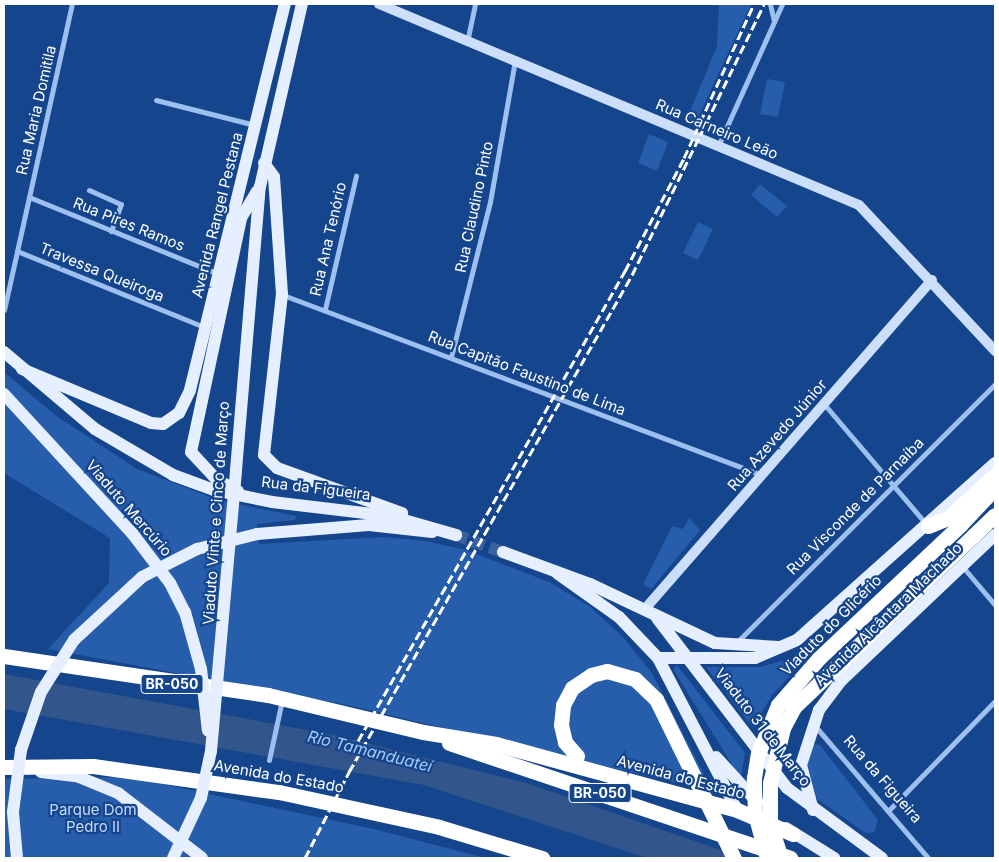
<!DOCTYPE html>
<html>
<head>
<meta charset="utf-8">
<style>
  body { margin:0 }
  #map { position:relative; width:999px; height:862px; overflow:hidden; background:#15458c; font-family:Inter,sans-serif }
  div>[style] { position:absolute }
  [style*='--x'] { left:calc(var(--x)*1px); top:calc(var(--y)*1px); width:calc(var(--w)*1px); rotate:calc(var(--a)*1deg) }
  .green>* { inset:0; background:#275eab }
  .water>* { inset:0; background:#32568b }
  .primary-tunnel>* { height:12px; margin-top:-6px; transform-origin:0; background:repeating-linear-gradient(90deg,#38619d 0 12px,transparent 0 18px) }
  .street>* { height:5px; margin:-2.5px; padding:0 2.5px; transform-origin:2.5px; border-radius:2.5px; background:#9ec0f0 }
  .secondary>* { height:10px; margin:-5px; padding:0 5px; transform-origin:5px; border-radius:5px; background:#cbdffb }
  .primary>* { height:12px; margin:-6px; padding:0 6px; transform-origin:6px; border-radius:6px; background:#e6efff }
  .highway>* { height:15px; margin:-7.5px; padding:0 7.5px; transform-origin:7.5px; border-radius:7.5px; background:#fff }
  .rail>* { height:3px; margin-top:-1.5px; transform-origin:0; background:repeating-linear-gradient(90deg,#fff 0 9px,transparent 0 13px) }
  .primary-bridge>* { height:12px; margin:-6px; padding:0 6px; transform-origin:6px; border-radius:6px; background:#e6efff }
  .highway-bridge>* { height:15px; margin:-7.5px; padding:0 7.5px; transform-origin:7.5px; border-radius:7.5px; background:#fff }
  span { translate:-50% -50%; white-space:nowrap; text-align:center; line-height:1.15; -webkit-text-stroke:4.5px #15458c; paint-order:stroke }
  .shield-label span { padding:1px 4px; background:#15458c; border:1px solid; border-radius:4px; -webkit-text-stroke-width:0 }
  .shield-label { font-size:14px; color:#fff; font-weight:700 }
  .street-label { font-size:15px; color:#fff }
  .park-label { font-size:15px; color:#c4dbfb }
  .water-label { font-size:16px; color:#a9cbf7; font-style:italic }
  .frame { position:absolute; inset:0; border:5px solid #fff; pointer-events:none }
</style>
</head>
<body>
<div id="map">
  <div class="green">
    <i style="clip-path:polygon(719px 4px,751px 4px,696px 122px,687px 119px,717px 46px)"></i>
    <i style="clip-path:polygon(767px 79px,785px 82px,778px 117px,760px 114px)"></i>
    <i style="clip-path:polygon(649px 134px,668px 142px,657px 171px,638px 163px)"></i>
    <i style="clip-path:polygon(760px 184px,787px 206px,777px 217px,751px 195px)"></i>
    <i style="clip-path:polygon(698px 222px,713px 229px,698px 260px,683px 253px)"></i>
    <i style="clip-path:polygon(4px 372px,55px 415px,137px 469px,218px 500px,296px 516px,295px 520px,257px 524px,259px 544px,383px 537px,425px 541px,466px 550px,549px 582px,589px 606px,623px 637px,652px 673px,713px 792px,347px 705px,48px 649px,109px 583px,110px 538px,4px 473px)"></i>
    <i style="clip-path:polygon(689px 518px,700px 530px,651px 589px,643px 584px,672px 526px,683px 529px)"></i>
    <i style="clip-path:polygon(799px 656px,804px 661px,772px 695px,753px 728px,706px 667px,760px 667px)"></i>
    <i style="clip-path:polygon(677px 665px,745px 753px,741px 779px,673px 669px)"></i>
    <i style="clip-path:polygon(813px 744px,820px 745px,878px 820px,874px 832px,866px 833px,817px 799px,807px 763px)"></i>
    <i style="clip-path:polygon(130px 777px,378px 830px,485px 858px,4px 858px,4px 779px)"></i>
  </div>
  <div class="water">
    <i style="clip-path:polygon(4px 674px,334px 735px,526px 783px,744px 858px,647px 858px,424px 785px,4px 709px)"></i>
  </div>
  <div class="primary-tunnel">
    <i style="--x:456;--y:535;--w:50;--a:19.9"></i>
  </div>
  <div class="street">
    <i style="--x:770;--y:4;--w:18;--a:77"></i>
    <i style="--x:467;--y:42;--w:39;--a:-78"></i>
    <i style="--x:156;--y:100;--w:102;--a:14.2"></i>
    <i style="--x:718;--y:146;--w:156;--a:-65.7"></i>
    <i style="--x:89;--y:190;--w:35;--a:24"></i>
    <i style="--x:121;--y:204;--w:29;--a:110"></i>
    <i style="--x:29;--y:197;--w:205;--a:22.1"></i>
    <i style="--x:17;--y:251;--w:202;--a:22.1"></i>
    <i style="--x:283;--y:295;--w:512;--a:20.6"></i>
    <i style="--x:325;--y:309;--w:137;--a:-76.9"></i>
    <i style="--x:4;--y:310;--w:313;--a:-77.5"></i>
    <i style="--x:451;--y:357;--w:160;--a:-75.9"></i>
    <i style="--x:490;--y:202;--w:144;--a:-80"></i>
    <i style="--x:824;--y:404;--w:157;--a:49.6"></i>
    <i style="--x:962;--y:566;--w:51;--a:49.8"></i>
    <i style="--x:737;--y:642;--w:365;--a:-45"></i>
    <i style="--x:815;--y:726;--w:174;--a:49.4"></i>
    <i style="--x:269;--y:760;--w:61;--a:-77.8"></i>
    <i style="--x:888;--y:811;--w:153;--a:-45.8"></i>
  </div>
  <div class="secondary">
    <i style="--x:379;--y:4;--w:520;--a:22.72"></i>
    <i style="--x:859;--y:205;--w:200;--a:47"></i>
    <i style="--x:644;--y:610;--w:438;--a:-48.9"></i>
  </div>
  <div class="primary">
    <i style="--x:264;--y:163;--w:17;--a:54"></i>
    <i style="--x:274;--y:177;--w:117;--a:86.1"></i>
    <i style="--x:282;--y:294;--w:162;--a:96.4"></i>
    <i style="--x:264;--y:455;--w:18;--a:45"></i>
    <i style="--x:277;--y:468;--w:133;--a:19.8"></i>
    <i style="--x:4;--y:352;--w:119;--a:40.2"></i>
    <i style="--x:95;--y:429;--w:91;--a:30.5"></i>
    <i style="--x:173;--y:475;--w:44;--a:20.1"></i>
    <i style="--x:214;--y:490;--w:59;--a:11.7"></i>
    <i style="--x:272;--y:502;--w:119;--a:6.8"></i>
    <i style="--x:390;--y:516;--w:69;--a:16.1"></i>
    <i style="--x:22;--y:369;--w:140;--a:22.7"></i>
    <i style="--x:151;--y:423;--w:12;--a:5"></i>
    <i style="--x:163;--y:424;--w:19;--a:-35"></i>
    <i style="--x:179;--y:413;--w:25;--a:-64"></i>
    <i style="--x:190;--y:390;--w:398;--a:-76.2"></i>
    <i style="--x:4;--y:394;--w:189;--a:47.4"></i>
    <i style="--x:236;--y:470;--w:284;--a:-85.2"></i>
    <i style="--x:260;--y:187;--w:188;--a:-77.1"></i>
    <i style="--x:238;--y:491;--w:24;--a:-152"></i>
    <i style="--x:217;--y:480;--w:38;--a:-133"></i>
    <i style="--x:191;--y:452;--w:239;--a:-77.9"></i>
    <i style="--x:241;--y:218;--w:31;--a:-59"></i>
    <i style="--x:257;--y:534;--w:112;--a:-4.6"></i>
    <i style="--x:369;--y:525;--w:64;--a:6.2"></i>
    <i style="--x:503;--y:552;--w:93;--a:20.2"></i>
    <i style="--x:590;--y:584;--w:138;--a:25.3"></i>
    <i style="--x:715;--y:643;--w:63;--a:3.6"></i>
    <i style="--x:557;--y:573;--w:76;--a:35.4"></i>
    <i style="--x:619;--y:617;--w:57;--a:46.4"></i>
    <i style="--x:658;--y:658;--w:171;--a:62.5"></i>
    <i style="--x:657;--y:618;--w:214;--a:52.6"></i>
    <i style="--x:787;--y:788;--w:118;--a:36.4"></i>
    <i style="--x:658;--y:658;--w:97;--a:0"></i>
    <i style="--x:755;--y:658;--w:46;--a:-23.2"></i>
    <i style="--x:797;--y:640;--w:266;--a:-41.8"></i>
    <i style="--x:716;--y:757;--w:62;--a:47.6"></i>
    <i style="--x:41;--y:772;--w:38;--a:7"></i>
    <i style="--x:79;--y:777;--w:42;--a:22.3"></i>
    <i style="--x:118;--y:793;--w:106;--a:37.7"></i>
    <i style="--x:813;--y:810;--w:47;--a:-104.9"></i>
    <i style="--x:801;--y:765;--w:58;--a:-71.9"></i>
    <i style="--x:819;--y:710;--w:38;--a:-53"></i>
    <i style="--x:842;--y:680;--w:211;--a:-43.5"></i>
    <i style="--x:786;--y:828;--w:57;--a:32"></i>
  </div>
  <div class="highway">
    <i style="--x:960;--y:525;--w:51;--a:-46.6"></i>
    <i style="--x:928;--y:526;--w:22;--a:-22"></i>
    <i style="--x:948;--y:518;--w:64;--a:-42.5"></i>
    <i style="--x:973;--y:536;--w:30;--a:-44"></i>
    <i style="--x:4;--y:656;--w:267;--a:8.4"></i>
    <i style="--x:268;--y:695;--w:159;--a:13.4"></i>
    <i style="--x:423;--y:732;--w:74;--a:9.3"></i>
    <i style="--x:496;--y:744;--w:250;--a:15.3"></i>
    <i style="--x:737;--y:810;--w:61;--a:23.2"></i>
    <i style="--x:449;--y:743;--w:360;--a:18.6"></i>
    <i style="--x:4;--y:767;--w:89;--a:-0.6"></i>
    <i style="--x:93;--y:766;--w:188;--a:8"></i>
    <i style="--x:279;--y:792;--w:164;--a:12.3"></i>
    <i style="--x:439;--y:827;--w:108;--a:16.8"></i>
  </div>
  <div class="rail">
    <i style="--x:358;--y:741;--w:541;--a:-60.4"></i>
    <i style="--x:625;--y:271;--w:127;--a:-62.4"></i>
    <i style="--x:684;--y:158;--w:169;--a:-65.6"></i>
    <i style="--x:305;--y:858;--w:97;--a:-62.9"></i>
    <i style="--x:349;--y:772;--w:572;--a:-60.34"></i>
    <i style="--x:632;--y:275;--w:301;--a:-64"></i>
  </div>
  <div class="primary-bridge">
    <i style="--x:132;--y:533;--w:63;--a:52.8"></i>
    <i style="--x:170;--y:583;--w:33;--a:63"></i>
    <i style="--x:185;--y:612;--w:59;--a:74.3"></i>
    <i style="--x:201;--y:669;--w:62;--a:83.6"></i>
    <i style="--x:17;--y:858;--w:46;--a:-95"></i>
    <i style="--x:13;--y:812;--w:63;--a:-82.6"></i>
    <i style="--x:21;--y:750;--w:61;--a:-71"></i>
    <i style="--x:41;--y:692;--w:62;--a:-57.6"></i>
    <i style="--x:74;--y:640;--w:93;--a:-42.8"></i>
    <i style="--x:142;--y:577;--w:62;--a:-27"></i>
    <i style="--x:197;--y:549;--w:62;--a:-14"></i>
    <i style="--x:173;--y:858;--w:66;--a:-65"></i>
    <i style="--x:201;--y:798;--w:48;--a:-78"></i>
    <i style="--x:211;--y:751;--w:282;--a:-84.9"></i>
  </div>
  <div class="highway-bridge">
    <i style="--x:577;--y:756;--w:18;--a:-131"></i>
    <i style="--x:565;--y:742;--w:17;--a:-103"></i>
    <i style="--x:561;--y:725;--w:20;--a:-84"></i>
    <i style="--x:563;--y:705;--w:19;--a:-62"></i>
    <i style="--x:572;--y:688;--w:23;--a:-34"></i>
    <i style="--x:591;--y:675;--w:16;--a:-14"></i>
    <i style="--x:607;--y:671;--w:29;--a:16"></i>
    <i style="--x:635;--y:679;--w:29;--a:44"></i>
    <i style="--x:656;--y:699;--w:177;--a:63.9"></i>
    <i style="--x:767;--y:858;--w:46;--a:-105.3"></i>
    <i style="--x:755;--y:814;--w:36;--a:-92"></i>
    <i style="--x:754;--y:778;--w:24;--a:-81"></i>
    <i style="--x:758;--y:754;--w:53;--a:-67.8"></i>
    <i style="--x:778;--y:705;--w:62;--a:-48.9"></i>
    <i style="--x:819;--y:658;--w:194;--a:-43.3"></i>
    <i style="--x:781;--y:858;--w:36;--a:-108"></i>
    <i style="--x:770;--y:824;--w:41;--a:-90"></i>
    <i style="--x:770;--y:783;--w:57;--a:-76.7"></i>
    <i style="--x:783;--y:728;--w:24;--a:-62"></i>
    <i style="--x:794;--y:707;--w:248;--a:-43.7"></i>
  </div>
  <div class="shield-label">
    <span style="left:172px;top:684px">BR-050</span>
    <span style="left:600px;top:793px">BR-050</span>
  </div>
  <div class="street-label">
    <span style="left:36px;top:110px;rotate:-77deg">Rua Maria Domitila</span>
    <span style="left:717px;top:129px;rotate:23deg">Rua Carneiro Leão</span>
    <span style="left:474px;top:207px;rotate:-78deg">Rua Claudino Pinto</span>
    <span style="left:217px;top:215px;rotate:-76deg">Avenida Rangel Pestana</span>
    <span style="left:129px;top:224px;rotate:22deg">Rua Pires Ramos</span>
    <span style="left:328px;top:239px;rotate:-77deg">Rua Ana Tenório</span>
    <span style="left:102px;top:272px;rotate:22deg">Travessa Queiroga</span>
    <span style="left:527px;top:373px;rotate:21deg">Rua Capitão Faustino de Lima</span>
    <span style="left:777px;top:435px;rotate:-49deg">Rua Azevedo Júnior</span>
    <span style="left:316px;top:488px;rotate:7deg">Rua da Figueira</span>
    <span style="left:855px;top:506px;rotate:-45deg">Rua Visconde de Parnaíba</span>
    <span style="left:129px;top:508px;rotate:49deg">Viaduto Mercúrio</span>
    <span style="left:216px;top:513px;rotate:-86deg">Viaduto Vinte e Cinco de Março</span>
    <span style="left:888px;top:614px;rotate:-44deg">Avenida Alcântara Machado</span>
    <span style="left:831px;top:625px;rotate:-45deg">Viaduto do Glicério</span>
    <span style="left:763px;top:727px;rotate:52deg">Viaduto 31 de Março</span>
    <span style="left:279px;top:776px;rotate:10deg">Avenida do Estado</span>
    <span style="left:681px;top:777px;rotate:15deg">Avenida do Estado</span>
    <span style="left:883px;top:779px;rotate:49deg">Rua da Figueira</span>
  </div>
  <div class="park-label">
    <span style="left:93px;top:818px">Parque Dom<br>Pedro II</span>
  </div>
  <div class="water-label">
    <span style="left:370px;top:751px;rotate:14deg">Rio Tamanduateí</span>
  </div>
  <div class="frame"></div>
</div>
</body>
</html>
